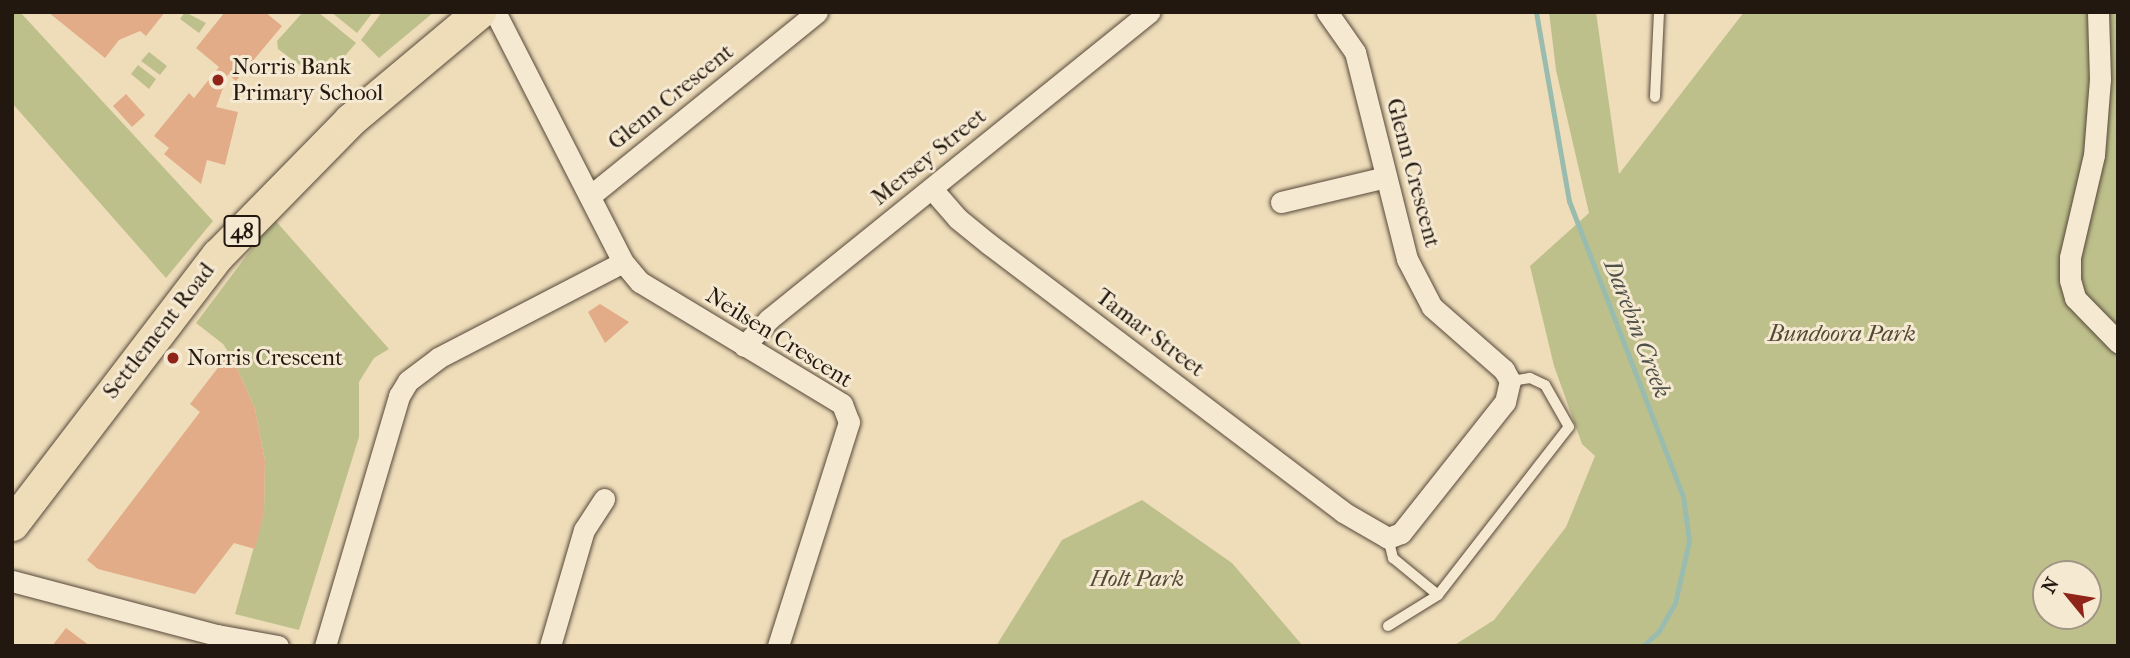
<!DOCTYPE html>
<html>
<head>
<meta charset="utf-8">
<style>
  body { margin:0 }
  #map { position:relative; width:2130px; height:658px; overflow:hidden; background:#efddba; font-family:"IM FELL French Canon",serif }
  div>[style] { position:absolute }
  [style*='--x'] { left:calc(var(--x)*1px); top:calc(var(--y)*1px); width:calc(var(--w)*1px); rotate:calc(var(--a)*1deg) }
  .green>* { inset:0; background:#bec08c }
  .stream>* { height:5px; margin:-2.5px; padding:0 2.5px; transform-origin:2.5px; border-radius:2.5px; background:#9abcaf }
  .building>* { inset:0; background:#e1ac87 }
  .roads { filter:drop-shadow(0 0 2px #56493a) drop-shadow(0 0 2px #56493a) }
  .lane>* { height:10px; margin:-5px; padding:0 5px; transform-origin:5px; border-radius:5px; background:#f5e9d2 }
  .street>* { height:21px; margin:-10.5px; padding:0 10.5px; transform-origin:10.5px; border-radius:10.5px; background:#f5e9d2 }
  .primary>* { height:33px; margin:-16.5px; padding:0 16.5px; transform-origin:16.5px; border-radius:16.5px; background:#efddba }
  .dots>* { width:19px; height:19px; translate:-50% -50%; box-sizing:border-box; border:4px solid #f5e9d2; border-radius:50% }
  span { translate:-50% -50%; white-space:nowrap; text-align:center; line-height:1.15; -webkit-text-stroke:6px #f5e9d2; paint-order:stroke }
  .shield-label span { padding:2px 5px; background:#f5e9d2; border:2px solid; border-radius:5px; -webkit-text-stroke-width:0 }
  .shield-label { font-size:21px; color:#231810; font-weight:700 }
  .poi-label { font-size:23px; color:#231810 }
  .left { translate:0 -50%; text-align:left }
  .street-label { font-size:23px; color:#231810 }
  .park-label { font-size:23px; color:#524a35; font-style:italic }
  .water-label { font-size:24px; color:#4d5148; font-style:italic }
  .frame { position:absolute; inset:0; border:14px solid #231810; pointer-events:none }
  .north { position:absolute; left:2032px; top:560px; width:70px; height:70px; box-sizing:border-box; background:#f5e9d2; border:2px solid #a19584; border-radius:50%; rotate:300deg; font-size:19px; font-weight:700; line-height:28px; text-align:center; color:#231810 }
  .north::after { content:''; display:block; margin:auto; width:24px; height:32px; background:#8f2418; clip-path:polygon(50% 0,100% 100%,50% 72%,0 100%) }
</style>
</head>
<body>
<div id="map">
  <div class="green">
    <i style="clip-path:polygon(12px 12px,20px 12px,213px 221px,166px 278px,12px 103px)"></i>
    <i style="clip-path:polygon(185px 12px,206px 23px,199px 33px,180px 19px)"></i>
    <i style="clip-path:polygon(303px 12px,318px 12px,356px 43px,339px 63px,331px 57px,313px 75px,278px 49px,277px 41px)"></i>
    <i style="clip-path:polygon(331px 12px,373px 12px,357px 33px)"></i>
    <i style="clip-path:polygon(382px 12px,434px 12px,379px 58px,361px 40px)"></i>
    <i style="clip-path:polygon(evenodd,1549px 12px,1596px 12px,1619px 174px,1744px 12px,2118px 12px,2118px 646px,1453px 646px,1494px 620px,1566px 527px,1595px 456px,1582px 444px,1554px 366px,1530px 266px,1589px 213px,1556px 70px,1549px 12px,2046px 574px,2088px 574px,2088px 616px,2046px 616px,2046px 574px)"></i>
    <i style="clip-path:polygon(149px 52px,167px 66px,160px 75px,141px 61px)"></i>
    <i style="clip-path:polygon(138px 65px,156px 79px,149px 89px,131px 74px)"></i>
    <i style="clip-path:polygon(274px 219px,389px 349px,374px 358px,359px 382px,359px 437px,299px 630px,235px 614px,264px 511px,265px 461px,255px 409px,234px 361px,223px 344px,196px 323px)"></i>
    <i style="clip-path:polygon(1142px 500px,1232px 563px,1303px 646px,996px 646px,1062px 540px)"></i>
  </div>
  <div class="stream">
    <i style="--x:1536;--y:12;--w:192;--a:80.1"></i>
    <i style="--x:1569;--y:201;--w:316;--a:68.9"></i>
    <i style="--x:1683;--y:496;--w:45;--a:82.4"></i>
    <i style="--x:1689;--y:541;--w:64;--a:102.7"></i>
    <i style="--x:1675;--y:603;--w:34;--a:120"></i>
    <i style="--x:1658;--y:632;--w:21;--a:137"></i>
  </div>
  <div class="building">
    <i style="clip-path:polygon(48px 12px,165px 12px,146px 36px,140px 31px,119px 40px,105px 58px)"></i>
    <i style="clip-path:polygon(225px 12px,265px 12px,282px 26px,236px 81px,228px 74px,216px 107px,238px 112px,225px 165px,207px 160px,201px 184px,164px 154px,169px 148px,154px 136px,189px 93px,194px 98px,219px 67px,196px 48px)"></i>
    <i style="clip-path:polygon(126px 94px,145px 115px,132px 127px,113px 106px)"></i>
    <i style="clip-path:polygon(600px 304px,629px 322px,605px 343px,588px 312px)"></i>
    <i style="clip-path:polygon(227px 356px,234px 361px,255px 409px,265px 461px,264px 511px,255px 549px,234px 543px,195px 594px,98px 569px,87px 560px,200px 412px,190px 404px)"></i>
    <i style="clip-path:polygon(66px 628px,90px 646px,52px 646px)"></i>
  </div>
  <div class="roads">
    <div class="lane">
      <i style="--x:1655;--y:97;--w:85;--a:-87.3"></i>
      <i style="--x:1388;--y:538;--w:21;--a:76"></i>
      <i style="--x:1393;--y:558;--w:58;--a:39.4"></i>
      <i style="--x:1388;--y:626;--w:59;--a:-31.8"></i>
      <i style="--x:1438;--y:595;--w:213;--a:-52.1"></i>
      <i style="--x:1569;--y:427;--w:48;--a:-119.7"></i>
      <i style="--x:1545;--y:385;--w:17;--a:-155"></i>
      <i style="--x:1530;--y:378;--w:20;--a:171"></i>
    </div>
    <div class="street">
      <i style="--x:2098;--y:12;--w:67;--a:88.3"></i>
      <i style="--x:2100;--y:79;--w:76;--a:94.5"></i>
      <i style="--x:2094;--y:155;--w:105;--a:103.2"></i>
      <i style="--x:2070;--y:257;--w:23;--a:90"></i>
      <i style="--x:2070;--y:280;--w:19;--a:74"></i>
      <i style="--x:2075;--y:298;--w:62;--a:45.7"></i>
      <i style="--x:932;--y:189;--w:38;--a:49"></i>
      <i style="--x:957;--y:218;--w:41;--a:39.1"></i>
      <i style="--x:989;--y:244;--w:444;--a:37.1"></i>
      <i style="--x:1343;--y:512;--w:52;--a:30"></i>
      <i style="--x:1388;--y:538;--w:14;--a:-21"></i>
      <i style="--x:1401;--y:533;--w:167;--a:-51.6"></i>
      <i style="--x:1505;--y:402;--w:22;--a:-77"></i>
      <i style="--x:1510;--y:381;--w:13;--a:-119"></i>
      <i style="--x:1504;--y:370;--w:96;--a:-138.8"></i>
      <i style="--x:1432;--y:307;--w:54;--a:-117.5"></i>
      <i style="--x:1407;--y:259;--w:213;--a:-104.1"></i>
      <i style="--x:1355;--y:52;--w:49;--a:-125"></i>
      <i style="--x:590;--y:196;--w:292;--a:-39"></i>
      <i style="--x:1281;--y:202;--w:108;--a:-13.4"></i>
      <i style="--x:623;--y:262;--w:26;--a:50"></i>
      <i style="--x:640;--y:282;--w:236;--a:31.1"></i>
      <i style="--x:842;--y:404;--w:19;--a:69"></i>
      <i style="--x:849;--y:422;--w:235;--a:107.6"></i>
      <i style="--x:744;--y:346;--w:37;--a:-47"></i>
      <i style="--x:769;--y:319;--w:489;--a:-38.9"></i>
      <i style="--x:12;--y:581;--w:212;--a:14.8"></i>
      <i style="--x:217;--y:635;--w:62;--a:10.2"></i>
      <i style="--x:325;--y:646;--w:261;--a:-73.5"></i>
      <i style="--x:399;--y:396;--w:17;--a:-59"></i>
      <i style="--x:408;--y:381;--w:38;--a:-37"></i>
      <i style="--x:438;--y:358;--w:208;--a:-27.4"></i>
      <i style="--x:623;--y:262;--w:281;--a:-117.1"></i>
      <i style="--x:550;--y:646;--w:121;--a:-73.7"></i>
      <i style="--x:584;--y:530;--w:37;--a:-57"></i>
    </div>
    <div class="primary">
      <i style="--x:12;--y:524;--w:339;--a:-52.6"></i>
      <i style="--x:218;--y:255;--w:189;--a:-45.6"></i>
      <i style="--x:350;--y:120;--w:168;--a:-39.9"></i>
    </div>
  </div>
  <div class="dots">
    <i style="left:218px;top:80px;background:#8f2418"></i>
    <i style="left:173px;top:358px;background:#8f2418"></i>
  </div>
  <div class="shield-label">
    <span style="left:242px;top:231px">48</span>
  </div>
  <div class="poi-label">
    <span class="left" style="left:232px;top:80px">Norris Bank<br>Primary School</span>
    <span class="left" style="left:187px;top:358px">Norris Crescent</span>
  </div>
  <div class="street-label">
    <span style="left:671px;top:97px;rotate:-39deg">Glenn Crescent</span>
    <span style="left:929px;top:157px;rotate:-39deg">Mersey Street</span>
    <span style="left:1413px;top:173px;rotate:75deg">Glenn Crescent</span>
    <span style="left:159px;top:331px;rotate:-52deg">Settlement Road</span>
    <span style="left:1150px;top:333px;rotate:37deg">Tamar Street</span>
    <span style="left:779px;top:338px;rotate:32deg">Neilsen Crescent</span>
  </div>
  <div class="park-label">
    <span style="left:1842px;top:334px">Bundoora Park</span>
    <span style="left:1137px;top:579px">Holt Park</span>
  </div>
  <div class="water-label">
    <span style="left:1637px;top:329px;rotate:69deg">Darebin Creek</span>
  </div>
  <div class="frame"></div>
  <div class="north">N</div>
</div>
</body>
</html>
